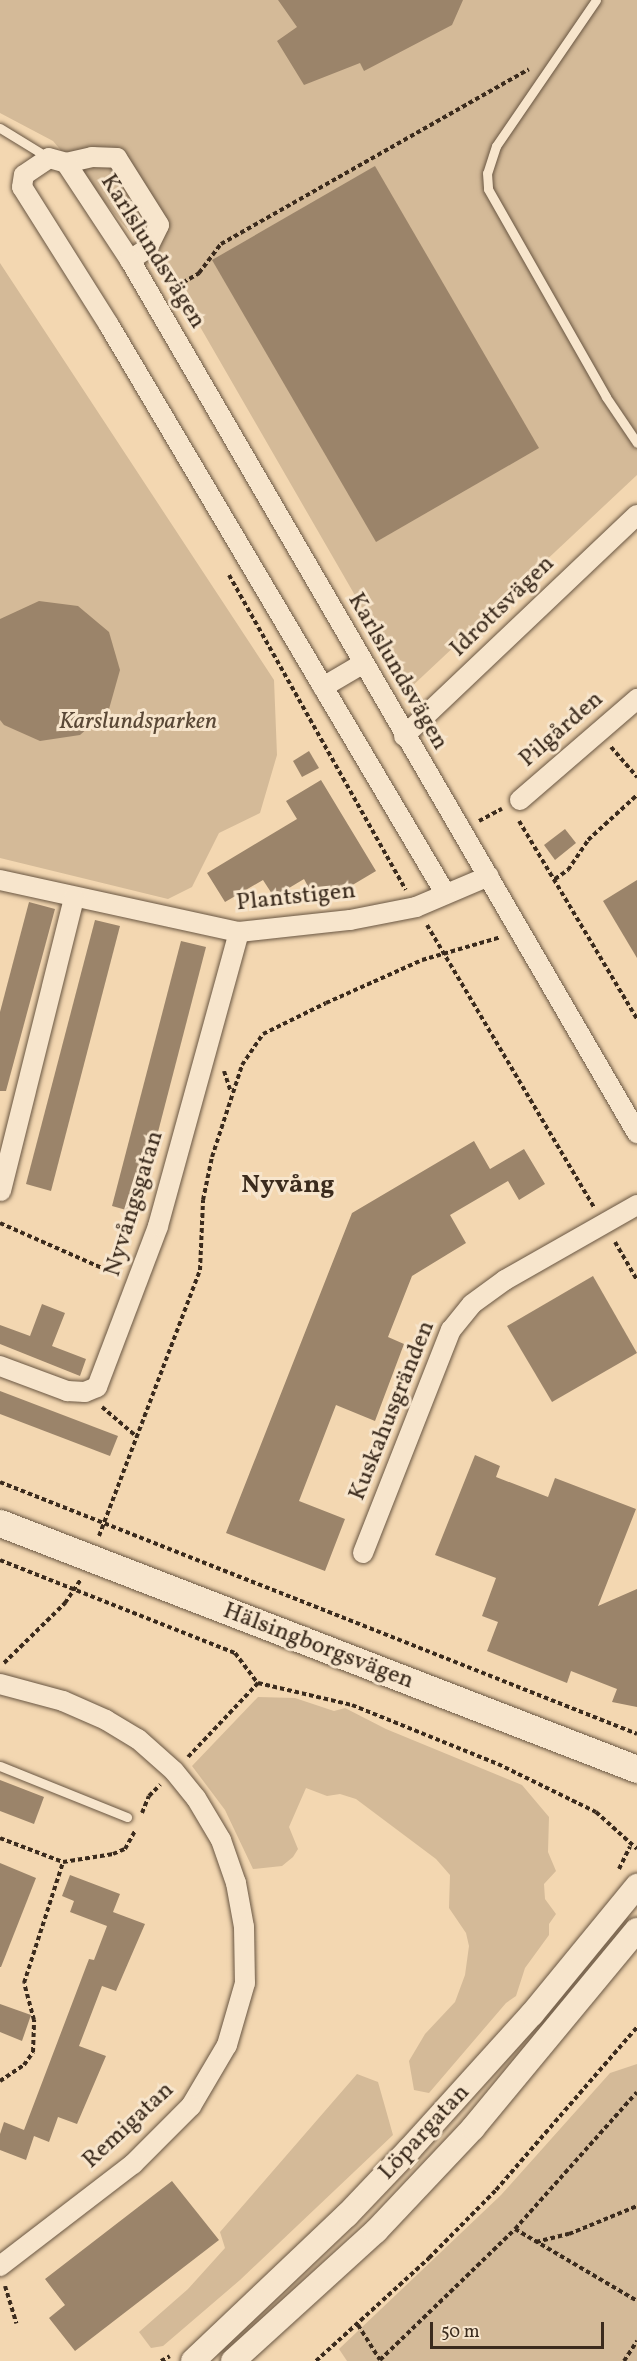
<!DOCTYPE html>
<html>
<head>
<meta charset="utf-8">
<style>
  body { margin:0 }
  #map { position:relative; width:637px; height:2361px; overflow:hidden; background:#f3d7b1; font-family:Vollkorn,serif }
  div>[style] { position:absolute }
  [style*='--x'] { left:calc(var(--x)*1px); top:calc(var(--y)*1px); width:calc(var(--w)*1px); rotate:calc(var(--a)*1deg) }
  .green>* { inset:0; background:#d4ba98 }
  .building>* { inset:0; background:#9b846a }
  .path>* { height:4px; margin-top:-2px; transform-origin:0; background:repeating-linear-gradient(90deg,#3b2b1d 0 4.5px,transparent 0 7.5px) }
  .roads { filter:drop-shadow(0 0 2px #695642) drop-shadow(0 0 2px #695642) }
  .service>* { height:9px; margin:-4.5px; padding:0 4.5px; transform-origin:4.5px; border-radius:4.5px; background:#f7e5cc }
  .minor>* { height:20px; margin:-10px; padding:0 10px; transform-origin:10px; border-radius:10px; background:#f7e5cc }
  .tertiary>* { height:24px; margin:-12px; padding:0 12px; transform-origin:12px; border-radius:12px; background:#f7e5cc }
  .secondary>* { height:27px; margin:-13.5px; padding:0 13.5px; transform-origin:13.5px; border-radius:13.5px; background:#f7e5cc }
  span { translate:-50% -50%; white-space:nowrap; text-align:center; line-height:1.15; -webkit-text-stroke:6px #f7e5cc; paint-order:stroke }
  .street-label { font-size:24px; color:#3b2b1d }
  .park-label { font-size:24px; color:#5a4836; font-style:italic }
  .neighbourhood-label { font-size:26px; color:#3b2b1d; font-weight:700 }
  .scale { position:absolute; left:430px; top:2322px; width:174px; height:27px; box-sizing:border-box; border:3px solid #3b2b1d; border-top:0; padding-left:8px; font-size:18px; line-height:21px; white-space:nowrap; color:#3b2b1d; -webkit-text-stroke:4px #f7e5cc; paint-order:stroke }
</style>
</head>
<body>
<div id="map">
  <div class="green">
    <i style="clip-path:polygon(0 0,637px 0,637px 475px,409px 689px,180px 292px,53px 141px,0 113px)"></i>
    <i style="clip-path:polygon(0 263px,274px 680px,277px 755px,260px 813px,219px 833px,192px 887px,168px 899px,0 858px)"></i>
    <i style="clip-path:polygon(258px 1697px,295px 1698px,334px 1711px,345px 1708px,386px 1729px,522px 1785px,549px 1817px,548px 1852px,556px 1871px,544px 1884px,545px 1899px,556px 1914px,549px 1924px,549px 1935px,525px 1968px,516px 1996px,506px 2003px,429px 2093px,414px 2090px,409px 2061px,425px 2034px,455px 2002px,465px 1975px,469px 1946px,466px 1933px,449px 1908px,450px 1875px,436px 1859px,356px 1799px,340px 1794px,327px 1796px,306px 1788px,289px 1827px,298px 1849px,293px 1857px,282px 1866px,253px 1869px,225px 1810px,192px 1766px)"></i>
    <i style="clip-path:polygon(637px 2064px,637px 2361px,347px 2361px,339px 2349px,501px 2195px,610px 2073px)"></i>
    <i style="clip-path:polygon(357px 2074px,378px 2082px,393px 2135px,240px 2280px,163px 2346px,151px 2348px,139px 2332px,188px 2289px,225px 2248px,220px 2232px)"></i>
  </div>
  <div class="building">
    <i style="clip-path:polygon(278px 0,463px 0,452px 25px,364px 71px,360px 63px,304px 85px,277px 41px,297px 27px)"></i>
    <i style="clip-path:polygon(375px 166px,539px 448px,376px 542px,212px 260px)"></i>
    <i style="clip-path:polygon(39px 601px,78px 606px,109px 632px,120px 670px,109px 709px,80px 735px,40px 741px,4px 725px,0 720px,0 619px)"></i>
    <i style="clip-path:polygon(309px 751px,319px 768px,302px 777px,293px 761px)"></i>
    <i style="clip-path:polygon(321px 780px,376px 871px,339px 893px,336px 889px,316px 901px,304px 879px,274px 897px,263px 880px,225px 902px,207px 873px,297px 819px,286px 801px)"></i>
    <i style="clip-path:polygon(565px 829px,576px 843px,555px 860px,544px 845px)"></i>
    <i style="clip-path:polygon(637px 880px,637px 958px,603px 901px)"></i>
    <i style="clip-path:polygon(29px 902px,55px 909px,6px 1091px,0 1091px,0 1012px)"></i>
    <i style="clip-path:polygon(95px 920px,120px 926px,51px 1191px,26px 1184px)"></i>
    <i style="clip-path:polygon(181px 941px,206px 947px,137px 1213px,112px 1206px)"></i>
    <i style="clip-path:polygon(474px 1141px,490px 1169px,524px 1149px,545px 1184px,519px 1200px,508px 1181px,450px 1215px,466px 1243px,412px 1276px,388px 1337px,404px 1344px,375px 1421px,336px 1405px,299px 1501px,345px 1519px,325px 1571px,226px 1533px,352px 1213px)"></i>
    <i style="clip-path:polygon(593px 1276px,637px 1353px,552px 1402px,507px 1326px)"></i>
    <i style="clip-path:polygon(42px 1304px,65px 1313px,52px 1346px,86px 1359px,80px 1376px,0 1344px,0 1325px,30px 1336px)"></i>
    <i style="clip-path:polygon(0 1391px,118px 1436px,110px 1456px,0 1414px)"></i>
    <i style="clip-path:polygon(475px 1455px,500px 1466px,496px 1477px,548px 1497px,555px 1478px,636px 1509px,598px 1606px,637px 1589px,637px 1707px,612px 1702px,617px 1689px,571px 1671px,567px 1683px,487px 1651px,498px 1622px,482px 1616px,496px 1578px,435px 1555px)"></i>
    <i style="clip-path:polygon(0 1780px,44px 1797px,34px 1824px,0 1811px)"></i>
    <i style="clip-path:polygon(0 1863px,36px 1878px,1px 1967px,0 1967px)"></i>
    <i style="clip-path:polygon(70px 1875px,120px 1894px,113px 1912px,145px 1924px,116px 1991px,102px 1986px,79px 2046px,106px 2056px,77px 2124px,58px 2117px,49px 2142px,34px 2136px,26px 2160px,0 2150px,0 2134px,4px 2122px,24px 2130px,89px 1959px,94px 1960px,107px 1926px,70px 1912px,74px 1901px,62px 1896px)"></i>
    <i style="clip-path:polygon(0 2004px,31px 2015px,22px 2041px,0 2032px)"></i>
    <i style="clip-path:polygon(172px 2181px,219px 2240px,75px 2351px,49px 2318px,65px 2305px,45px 2279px)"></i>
  </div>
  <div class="path">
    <i style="--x:170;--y:290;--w:34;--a:-30"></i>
    <i style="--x:199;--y:273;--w:36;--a:-53"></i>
    <i style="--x:221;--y:244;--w:354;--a:-29.6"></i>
    <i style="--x:229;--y:575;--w:361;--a:60.7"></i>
    <i style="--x:611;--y:747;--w:40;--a:49"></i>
    <i style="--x:479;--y:821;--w:26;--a:-28"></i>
    <i style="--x:519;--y:821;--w:230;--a:59.2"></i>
    <i style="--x:555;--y:879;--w:16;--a:-35"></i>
    <i style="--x:568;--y:870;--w:36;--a:-56"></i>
    <i style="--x:588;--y:840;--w:67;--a:-42.6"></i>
    <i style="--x:427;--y:925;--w:328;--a:59.4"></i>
    <i style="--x:224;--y:1071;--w:22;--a:72"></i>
    <i style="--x:0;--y:1223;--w:129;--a:23.8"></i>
    <i style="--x:615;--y:1242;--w:44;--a:59.9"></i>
    <i style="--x:102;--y:1407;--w:45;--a:40.5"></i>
    <i style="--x:0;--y:1482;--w:685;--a:21.58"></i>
    <i style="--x:99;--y:1536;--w:285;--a:-69.2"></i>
    <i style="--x:200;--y:1270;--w:70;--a:-87.5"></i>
    <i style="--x:203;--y:1200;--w:44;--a:-78.2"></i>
    <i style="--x:212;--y:1157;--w:97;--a:-71.9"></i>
    <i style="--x:242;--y:1065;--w:37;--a:-56"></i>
    <i style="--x:263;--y:1034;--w:70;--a:-26.2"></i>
    <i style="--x:326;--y:1003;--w:105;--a:-24.1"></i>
    <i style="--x:422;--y:960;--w:82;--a:-16.2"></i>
    <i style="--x:0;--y:1560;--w:253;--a:21.6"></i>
    <i style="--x:235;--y:1653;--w:38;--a:53"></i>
    <i style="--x:258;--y:1683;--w:97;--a:13.2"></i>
    <i style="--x:352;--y:1705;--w:157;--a:22"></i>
    <i style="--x:498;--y:1764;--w:109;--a:26.1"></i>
    <i style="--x:596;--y:1812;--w:55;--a:42.1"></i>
    <i style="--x:4;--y:1663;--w:86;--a:-44.5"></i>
    <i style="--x:65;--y:1603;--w:29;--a:-56"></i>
    <i style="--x:188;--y:1757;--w:102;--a:-46.6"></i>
    <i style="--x:142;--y:1813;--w:18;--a:-68"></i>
    <i style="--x:149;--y:1796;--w:16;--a:-45"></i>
    <i style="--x:0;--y:1838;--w:67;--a:20.9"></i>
    <i style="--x:63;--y:1862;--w:51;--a:-9.1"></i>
    <i style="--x:113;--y:1854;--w:13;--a:-23"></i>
    <i style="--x:125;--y:1849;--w:21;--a:-61"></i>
    <i style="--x:619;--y:1869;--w:25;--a:-64"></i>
    <i style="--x:0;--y:2081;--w:29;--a:-34"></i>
    <i style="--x:24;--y:2065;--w:16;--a:-55"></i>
    <i style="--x:33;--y:2052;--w:32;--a:-88"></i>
    <i style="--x:34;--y:2020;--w:38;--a:-105"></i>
    <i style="--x:24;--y:1983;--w:127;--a:-72.1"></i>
    <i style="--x:515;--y:2229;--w:183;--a:-48.3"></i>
    <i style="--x:536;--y:2242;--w:34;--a:-14"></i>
    <i style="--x:569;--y:2234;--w:74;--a:-22.4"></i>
    <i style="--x:5;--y:2286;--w:39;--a:73"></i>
    <i style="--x:358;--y:2325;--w:41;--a:57.8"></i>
    <i style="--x:380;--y:2360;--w:188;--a:-44.1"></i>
    <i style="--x:515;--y:2229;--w:142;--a:30.5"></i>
    <i style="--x:161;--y:2361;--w:10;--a:-29"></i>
    <i style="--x:316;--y:2361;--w:153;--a:-42.3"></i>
    <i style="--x:429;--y:2258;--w:95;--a:-45.4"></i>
    <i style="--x:496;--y:2190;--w:216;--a:-49.1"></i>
    <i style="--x:624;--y:2361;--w:24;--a:-57"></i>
  </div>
  <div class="roads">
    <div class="service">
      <i style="--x:596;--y:0;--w:177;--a:124.4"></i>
      <i style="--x:496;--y:146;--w:28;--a:108"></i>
      <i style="--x:487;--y:173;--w:16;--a:86"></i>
      <i style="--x:488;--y:189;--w:239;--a:60.4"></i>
      <i style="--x:606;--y:397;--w:55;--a:56"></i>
      <i style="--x:0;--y:128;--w:57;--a:31.5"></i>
      <i style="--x:0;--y:1766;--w:137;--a:21.9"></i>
    </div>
    <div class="minor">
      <i style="--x:66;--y:163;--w:27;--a:-13"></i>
      <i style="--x:92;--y:157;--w:25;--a:2"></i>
      <i style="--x:117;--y:158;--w:79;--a:57.9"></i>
      <i style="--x:159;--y:225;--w:25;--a:116"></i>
      <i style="--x:148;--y:248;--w:22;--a:146"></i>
      <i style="--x:323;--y:687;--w:45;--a:-30.5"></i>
      <i style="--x:404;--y:736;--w:321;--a:-43.5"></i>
      <i style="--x:520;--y:800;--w:155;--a:-40.8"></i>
      <i style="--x:0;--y:880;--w:245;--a:12.3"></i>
      <i style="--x:239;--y:932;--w:112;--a:-6.2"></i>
      <i style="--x:350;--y:920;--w:67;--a:-11.1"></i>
      <i style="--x:416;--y:907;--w:79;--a:-23"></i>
      <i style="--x:445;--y:893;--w:660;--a:-120.61"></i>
      <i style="--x:109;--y:325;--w:163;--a:-122.2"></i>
      <i style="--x:22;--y:187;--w:12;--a:-81"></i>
      <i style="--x:24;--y:175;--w:30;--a:-34"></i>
      <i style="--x:49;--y:158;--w:18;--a:16"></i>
      <i style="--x:66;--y:163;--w:116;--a:56.6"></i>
      <i style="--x:130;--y:260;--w:1010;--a:59.85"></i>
      <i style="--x:1;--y:1191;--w:302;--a:-76"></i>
      <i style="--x:0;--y:1366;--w:72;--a:20.5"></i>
      <i style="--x:67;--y:1391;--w:18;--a:3"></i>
      <i style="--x:85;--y:1392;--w:13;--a:-23"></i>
      <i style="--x:97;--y:1387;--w:172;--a:-69.2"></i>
      <i style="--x:158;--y:1226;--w:305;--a:-74.6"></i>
      <i style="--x:363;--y:1553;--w:240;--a:-68.5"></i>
      <i style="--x:451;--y:1330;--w:33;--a:-51"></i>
      <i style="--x:472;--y:1304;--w:41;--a:-36"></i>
      <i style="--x:505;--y:1280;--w:152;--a:-29.6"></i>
      <i style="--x:0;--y:1684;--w:65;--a:15.1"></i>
      <i style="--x:63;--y:1701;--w:47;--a:23.8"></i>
      <i style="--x:106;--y:1720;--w:37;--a:31"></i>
      <i style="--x:138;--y:1739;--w:48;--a:41.6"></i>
      <i style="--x:174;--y:1771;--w:35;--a:51"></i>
      <i style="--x:196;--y:1798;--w:49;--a:59.2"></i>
      <i style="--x:221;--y:1840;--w:46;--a:70.8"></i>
      <i style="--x:236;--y:1883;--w:45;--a:79.7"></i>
      <i style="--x:244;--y:1927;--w:56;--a:89"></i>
      <i style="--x:245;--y:1983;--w:65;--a:106.2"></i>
      <i style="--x:227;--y:2045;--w:71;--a:120.5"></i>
      <i style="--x:191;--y:2106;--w:82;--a:135"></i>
      <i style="--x:133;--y:2164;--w:168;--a:142.5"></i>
    </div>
    <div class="tertiary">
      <i style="--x:193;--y:2361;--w:212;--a:-43.5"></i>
      <i style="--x:347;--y:2215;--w:90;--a:-46.4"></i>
      <i style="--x:409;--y:2150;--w:183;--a:-47.9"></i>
      <i style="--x:532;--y:2014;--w:166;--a:-50.6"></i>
      <i style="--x:233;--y:2361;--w:193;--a:-42.3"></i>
      <i style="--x:376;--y:2231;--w:141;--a:-46.7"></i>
      <i style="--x:473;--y:2128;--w:257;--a:-50.4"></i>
    </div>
    <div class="secondary">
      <i style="--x:0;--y:1523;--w:683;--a:21.12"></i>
    </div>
  </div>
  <div class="street-label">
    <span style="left:152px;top:252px;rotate:58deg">Karlslundsvägen</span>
    <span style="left:503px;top:607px;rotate:-44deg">Idrottsvägen</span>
    <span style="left:397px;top:672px;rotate:60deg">Karlslundsvägen</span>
    <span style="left:562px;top:730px;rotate:-41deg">Pilgården</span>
    <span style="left:296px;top:898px;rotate:-6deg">Plantstigen</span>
    <span style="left:135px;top:1204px;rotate:-73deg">Nyvångsgatan</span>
    <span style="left:393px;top:1411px;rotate:-68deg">Kuskahusgränden</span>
    <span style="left:318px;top:1647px;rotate:21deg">Hälsingborgsvägen</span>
    <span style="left:129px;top:2126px;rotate:-43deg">Remigatan</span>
    <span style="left:425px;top:2133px;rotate:-47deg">Löpargatan</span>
  </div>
  <div class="park-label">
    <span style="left:138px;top:723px">Karslundsparken</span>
  </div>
  <div class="neighbourhood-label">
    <span style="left:288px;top:1186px">Nyvång</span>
  </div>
  <div class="scale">50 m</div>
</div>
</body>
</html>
